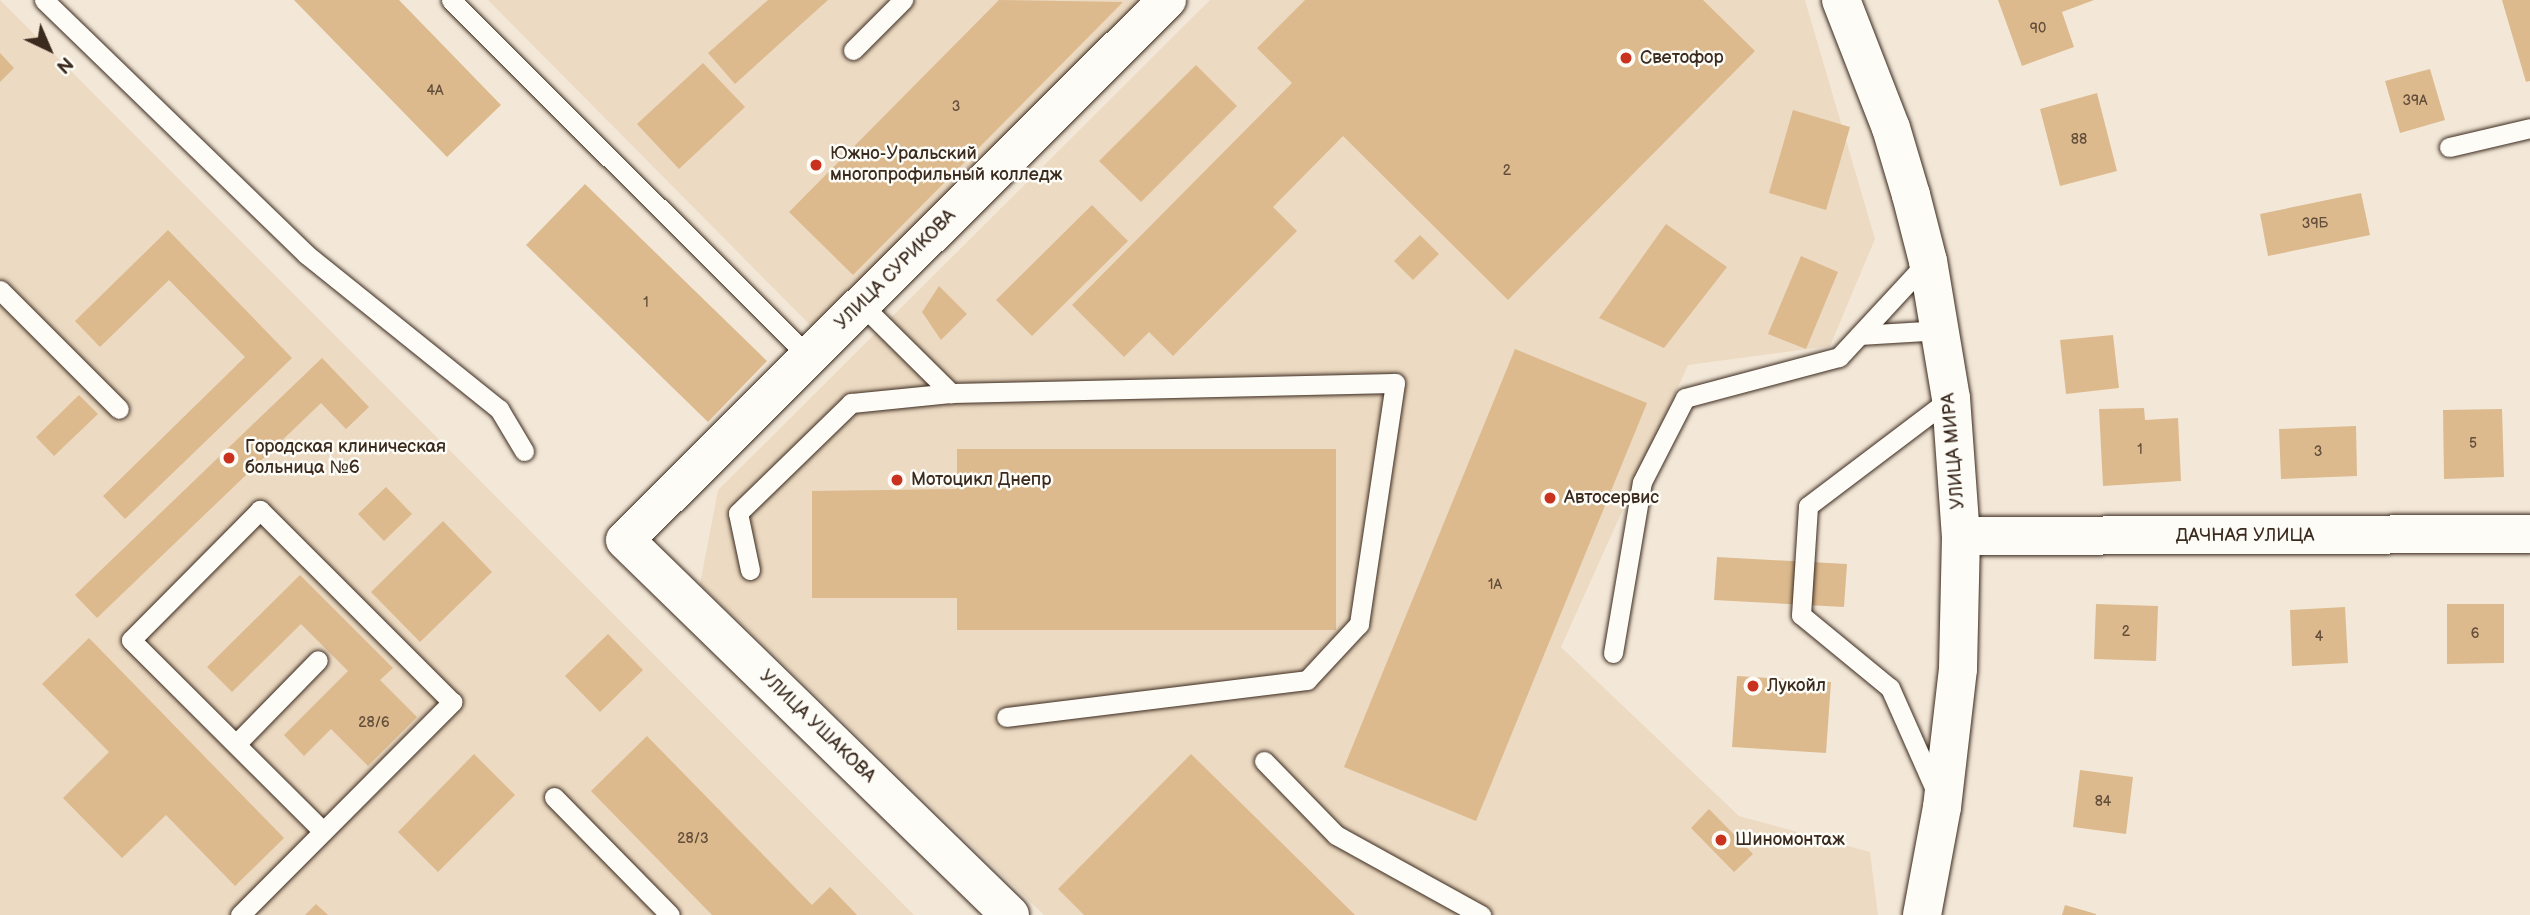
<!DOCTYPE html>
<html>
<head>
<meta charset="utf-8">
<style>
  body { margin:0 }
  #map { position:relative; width:2530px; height:915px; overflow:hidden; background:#f3e8d8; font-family:"Balsamiq Sans",sans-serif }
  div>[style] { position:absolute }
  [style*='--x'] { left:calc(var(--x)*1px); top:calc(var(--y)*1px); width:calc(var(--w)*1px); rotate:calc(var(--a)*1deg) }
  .built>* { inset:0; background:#ecdac2 }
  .building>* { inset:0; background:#dcba8e }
  .roads { filter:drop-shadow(0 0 2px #3b2a1e) drop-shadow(0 0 2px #3b2a1e) }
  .service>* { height:19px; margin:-9.5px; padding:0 9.5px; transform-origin:9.5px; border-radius:9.5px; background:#fdfcf7 }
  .minor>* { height:38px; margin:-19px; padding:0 19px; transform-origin:19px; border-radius:19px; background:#fdfcf7 }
  .secondary>* { height:38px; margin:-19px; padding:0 19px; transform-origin:19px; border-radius:19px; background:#fdfcf7 }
  .dots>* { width:19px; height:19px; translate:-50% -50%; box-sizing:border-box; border:4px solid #fdfcf7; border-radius:50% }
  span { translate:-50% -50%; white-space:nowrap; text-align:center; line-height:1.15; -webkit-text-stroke:5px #fdfcf7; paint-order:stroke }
  .number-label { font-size:14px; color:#634e3a }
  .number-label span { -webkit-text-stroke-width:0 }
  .poi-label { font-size:18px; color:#3b2a1e }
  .left { translate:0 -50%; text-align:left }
  .street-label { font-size:18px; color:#3b2a1e }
  .north { position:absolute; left:14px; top:14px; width:70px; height:70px; -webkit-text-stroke:5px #fdfcf7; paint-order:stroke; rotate:136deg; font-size:19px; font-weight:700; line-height:28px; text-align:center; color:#3b2a1e }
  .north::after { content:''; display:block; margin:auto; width:24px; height:32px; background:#3b2a1e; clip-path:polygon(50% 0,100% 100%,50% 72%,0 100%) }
</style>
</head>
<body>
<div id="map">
  <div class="built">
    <i style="clip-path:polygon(0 0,914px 915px,0 915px)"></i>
    <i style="clip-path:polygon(488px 0,1147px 0,815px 330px)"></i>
    <i style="clip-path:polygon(1210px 0,1805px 0,1875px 239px,1830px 346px,1688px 365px,1561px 647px,1739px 816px,1870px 852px,1878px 915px,1044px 915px,700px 584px,718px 490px)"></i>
  </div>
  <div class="building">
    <i style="clip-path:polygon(294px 0,399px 0,501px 105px,447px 157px)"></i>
    <i style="clip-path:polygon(768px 0,828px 0,735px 84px,708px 53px)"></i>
    <i style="clip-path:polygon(999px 0,1123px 2px,853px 275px,789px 212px)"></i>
    <i style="clip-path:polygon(1305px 0,1703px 0,1755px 51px,1508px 300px,1343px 136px,1273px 207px,1297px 231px,1173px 356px,1149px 332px,1124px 357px,1072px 305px,1292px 83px,1257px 48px)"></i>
    <i style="clip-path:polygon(1998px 0,2094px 0,2062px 12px,2074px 47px,2022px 66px)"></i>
    <i style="clip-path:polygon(2502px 0,2530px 0,2530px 81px,2526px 82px)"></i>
    <i style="clip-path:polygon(0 53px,14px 68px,0 82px)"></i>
    <i style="clip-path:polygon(703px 63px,745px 107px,679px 169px,637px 124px)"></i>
    <i style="clip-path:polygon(1196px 65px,1237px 106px,1141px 202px,1099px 161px)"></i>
    <i style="clip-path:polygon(2430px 69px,2445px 120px,2400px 133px,2385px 81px)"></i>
    <i style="clip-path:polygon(2097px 93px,2117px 171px,2060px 186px,2040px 109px)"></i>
    <i style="clip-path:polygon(1793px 110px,1850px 127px,1826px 210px,1769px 193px)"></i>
    <i style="clip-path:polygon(585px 184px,767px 361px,708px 422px,526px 245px)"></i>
    <i style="clip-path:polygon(2361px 193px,2370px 235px,2268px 256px,2260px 214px)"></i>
    <i style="clip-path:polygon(1092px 205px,1128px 241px,1032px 336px,996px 300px)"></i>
    <i style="clip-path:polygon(1666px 224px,1727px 267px,1664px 348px,1599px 318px)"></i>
    <i style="clip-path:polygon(168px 230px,292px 358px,125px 519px,103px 496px,245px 357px,169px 280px,100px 347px,75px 321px)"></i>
    <i style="clip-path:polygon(1420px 235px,1439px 254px,1413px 280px,1394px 261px)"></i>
    <i style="clip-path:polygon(1801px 256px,1838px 272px,1806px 349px,1768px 334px)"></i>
    <i style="clip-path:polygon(939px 286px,967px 314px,941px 340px,922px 312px)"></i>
    <i style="clip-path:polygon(2113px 335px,2119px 388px,2066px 394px,2060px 340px)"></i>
    <i style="clip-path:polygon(1515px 349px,1647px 403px,1476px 821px,1344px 767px)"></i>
    <i style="clip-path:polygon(322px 358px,369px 407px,346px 429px,321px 403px,97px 618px,75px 595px)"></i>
    <i style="clip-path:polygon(79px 395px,98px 414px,54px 456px,36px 437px)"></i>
    <i style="clip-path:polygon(2144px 408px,2145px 420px,2178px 418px,2181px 481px,2103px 486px,2099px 409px)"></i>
    <i style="clip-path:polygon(2502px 409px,2504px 477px,2444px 479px,2443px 410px)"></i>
    <i style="clip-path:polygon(2356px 426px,2357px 476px,2281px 479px,2279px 429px)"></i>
    <i style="clip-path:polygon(957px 449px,1336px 449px,1336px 630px,957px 630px,957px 598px,812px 598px,812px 491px,957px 489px)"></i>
    <i style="clip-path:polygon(386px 487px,412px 514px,384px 541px,358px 514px)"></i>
    <i style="clip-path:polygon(443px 521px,492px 572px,420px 642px,371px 592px)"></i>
    <i style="clip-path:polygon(1717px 557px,1847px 564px,1844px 607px,1714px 600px)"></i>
    <i style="clip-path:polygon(300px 575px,393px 668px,380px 680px,417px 717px,368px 766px,331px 729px,304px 756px,284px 735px,348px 671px,301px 624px,232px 692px,207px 667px)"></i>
    <i style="clip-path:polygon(2096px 604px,2158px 606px,2156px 661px,2094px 659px)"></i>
    <i style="clip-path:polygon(2447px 604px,2504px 604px,2504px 663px,2447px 664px)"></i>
    <i style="clip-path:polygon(2345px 607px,2348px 663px,2292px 666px,2290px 610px)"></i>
    <i style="clip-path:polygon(608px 634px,643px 670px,600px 712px,565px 676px)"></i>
    <i style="clip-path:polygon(89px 638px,284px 838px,235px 886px,166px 815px,122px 858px,63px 798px,109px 752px,42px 684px)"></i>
    <i style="clip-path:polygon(1737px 676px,1831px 682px,1826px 753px,1732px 747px)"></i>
    <i style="clip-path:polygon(647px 736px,812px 905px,830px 887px,857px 915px,712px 915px,591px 791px)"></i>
    <i style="clip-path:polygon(474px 754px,515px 795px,438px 872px,398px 832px)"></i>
    <i style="clip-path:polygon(1191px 754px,1355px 915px,1084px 915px,1058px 889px)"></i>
    <i style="clip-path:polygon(2080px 770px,2133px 777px,2126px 834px,2073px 827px)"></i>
    <i style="clip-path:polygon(1709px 809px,1753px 854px,1734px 872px,1691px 828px)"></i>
    <i style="clip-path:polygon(316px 904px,328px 915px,305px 915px)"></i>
    <i style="clip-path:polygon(2065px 905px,2096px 914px,2096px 915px,2062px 915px)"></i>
  </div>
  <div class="roads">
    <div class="service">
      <i style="--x:44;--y:0;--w:365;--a:44.1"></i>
      <i style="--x:306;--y:254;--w:248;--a:38.8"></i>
      <i style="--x:499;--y:409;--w:49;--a:59.2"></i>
      <i style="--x:451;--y:0;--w:506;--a:44.92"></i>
      <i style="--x:853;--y:50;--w:71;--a:-45"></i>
      <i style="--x:2449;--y:147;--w:83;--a:-13.2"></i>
      <i style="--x:0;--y:290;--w:168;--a:45"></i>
      <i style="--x:861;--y:304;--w:127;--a:44.7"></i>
      <i style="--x:951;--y:393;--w:444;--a:-1.3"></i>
      <i style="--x:1395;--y:383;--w:244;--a:98.5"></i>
      <i style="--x:1359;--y:624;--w:76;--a:132.9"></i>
      <i style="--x:1307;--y:680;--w:303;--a:173"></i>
      <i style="--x:1860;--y:335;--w:81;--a:-3.5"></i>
      <i style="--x:750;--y:570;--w:58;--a:-101.9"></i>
      <i style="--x:738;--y:513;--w:158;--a:-44.2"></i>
      <i style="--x:851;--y:403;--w:100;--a:-5.7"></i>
      <i style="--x:1613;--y:653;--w:173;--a:-80.4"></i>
      <i style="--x:1642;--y:482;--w:94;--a:-62.9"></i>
      <i style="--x:1685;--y:398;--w:159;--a:-14.9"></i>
      <i style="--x:1839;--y:357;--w:131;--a:-47.2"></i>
      <i style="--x:236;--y:744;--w:117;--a:-45.7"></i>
      <i style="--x:1264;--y:761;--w:103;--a:45.8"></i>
      <i style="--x:1336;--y:835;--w:166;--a:28.9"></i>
      <i style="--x:1937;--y:794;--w:116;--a:-113.9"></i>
      <i style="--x:1890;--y:688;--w:115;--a:-140.6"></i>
      <i style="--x:1801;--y:615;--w:109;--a:-86.3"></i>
      <i style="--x:1808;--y:506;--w:179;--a:-37.1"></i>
      <i style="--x:554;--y:797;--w:165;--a:45.5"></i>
      <i style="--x:240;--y:915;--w:301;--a:-45.1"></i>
      <i style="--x:452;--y:702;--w:272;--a:-135"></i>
      <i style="--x:260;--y:510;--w:183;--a:134.8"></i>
      <i style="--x:131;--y:640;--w:271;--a:44.9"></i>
    </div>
    <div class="minor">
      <i style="--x:1961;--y:536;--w:569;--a:-0.2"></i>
      <i style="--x:1010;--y:915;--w:537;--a:-135.75"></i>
      <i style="--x:625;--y:540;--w:765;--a:-44.89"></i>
    </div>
    <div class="secondary">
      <i style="--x:1841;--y:0;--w:137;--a:68.7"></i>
      <i style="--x:1891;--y:128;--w:70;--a:73.4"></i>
      <i style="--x:1911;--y:195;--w:68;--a:75.6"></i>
      <i style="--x:1928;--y:261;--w:139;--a:80.5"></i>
      <i style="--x:1951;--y:398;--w:138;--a:85.9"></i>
      <i style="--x:1961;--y:536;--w:133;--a:91.3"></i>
      <i style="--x:1958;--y:669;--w:139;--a:96.6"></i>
      <i style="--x:1942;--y:807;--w:110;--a:100.5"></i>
    </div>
  </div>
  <div class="dots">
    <i style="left:1626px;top:58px;background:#c8321e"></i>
    <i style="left:816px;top:165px;background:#c8321e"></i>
    <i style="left:229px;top:458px;background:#c8321e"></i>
    <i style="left:897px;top:480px;background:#c8321e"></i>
    <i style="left:1550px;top:498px;background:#c8321e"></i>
    <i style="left:1753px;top:686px;background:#c8321e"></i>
    <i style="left:1721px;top:840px;background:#c8321e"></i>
  </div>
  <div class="number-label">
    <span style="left:2038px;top:29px">90</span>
    <span style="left:435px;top:91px">4А</span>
    <span style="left:2415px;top:101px">39А</span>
    <span style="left:956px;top:107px">3</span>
    <span style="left:2079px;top:140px">88</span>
    <span style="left:1507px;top:171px">2</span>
    <span style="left:2315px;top:224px">39Б</span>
    <span style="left:646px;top:303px">1</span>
    <span style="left:2473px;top:444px">5</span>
    <span style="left:2140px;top:450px">1</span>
    <span style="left:2318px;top:452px">3</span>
    <span style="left:1495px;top:585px">1А</span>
    <span style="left:2126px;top:632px">2</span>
    <span style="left:2475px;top:634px">6</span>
    <span style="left:2319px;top:637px">4</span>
    <span style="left:374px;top:723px">28/6</span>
    <span style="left:2103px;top:802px">84</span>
    <span style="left:693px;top:839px">28/3</span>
  </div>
  <div class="poi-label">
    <span class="left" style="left:1640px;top:58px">Светофор</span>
    <span class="left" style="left:830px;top:165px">Южно-Уральский<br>многопрофильный колледж</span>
    <span class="left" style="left:245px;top:458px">Городская клиническая<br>больница №6</span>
    <span class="left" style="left:911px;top:480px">Мотоцикл Днепр</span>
    <span class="left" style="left:1564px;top:498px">Автосервис</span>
    <span class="left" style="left:1767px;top:686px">Лукойл</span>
    <span class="left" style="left:1735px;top:840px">Шиномонтаж</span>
  </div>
  <div class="street-label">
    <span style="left:896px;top:270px;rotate:-45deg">УЛИЦА СУРИКОВА</span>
    <span style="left:1954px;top:451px;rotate:-95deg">УЛИЦА МИРА</span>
    <span style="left:2245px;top:536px">ДАЧНАЯ УЛИЦА</span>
    <span style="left:817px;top:727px;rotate:44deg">УЛИЦА УШАКОВА</span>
  </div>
  <div class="north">N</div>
</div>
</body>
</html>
